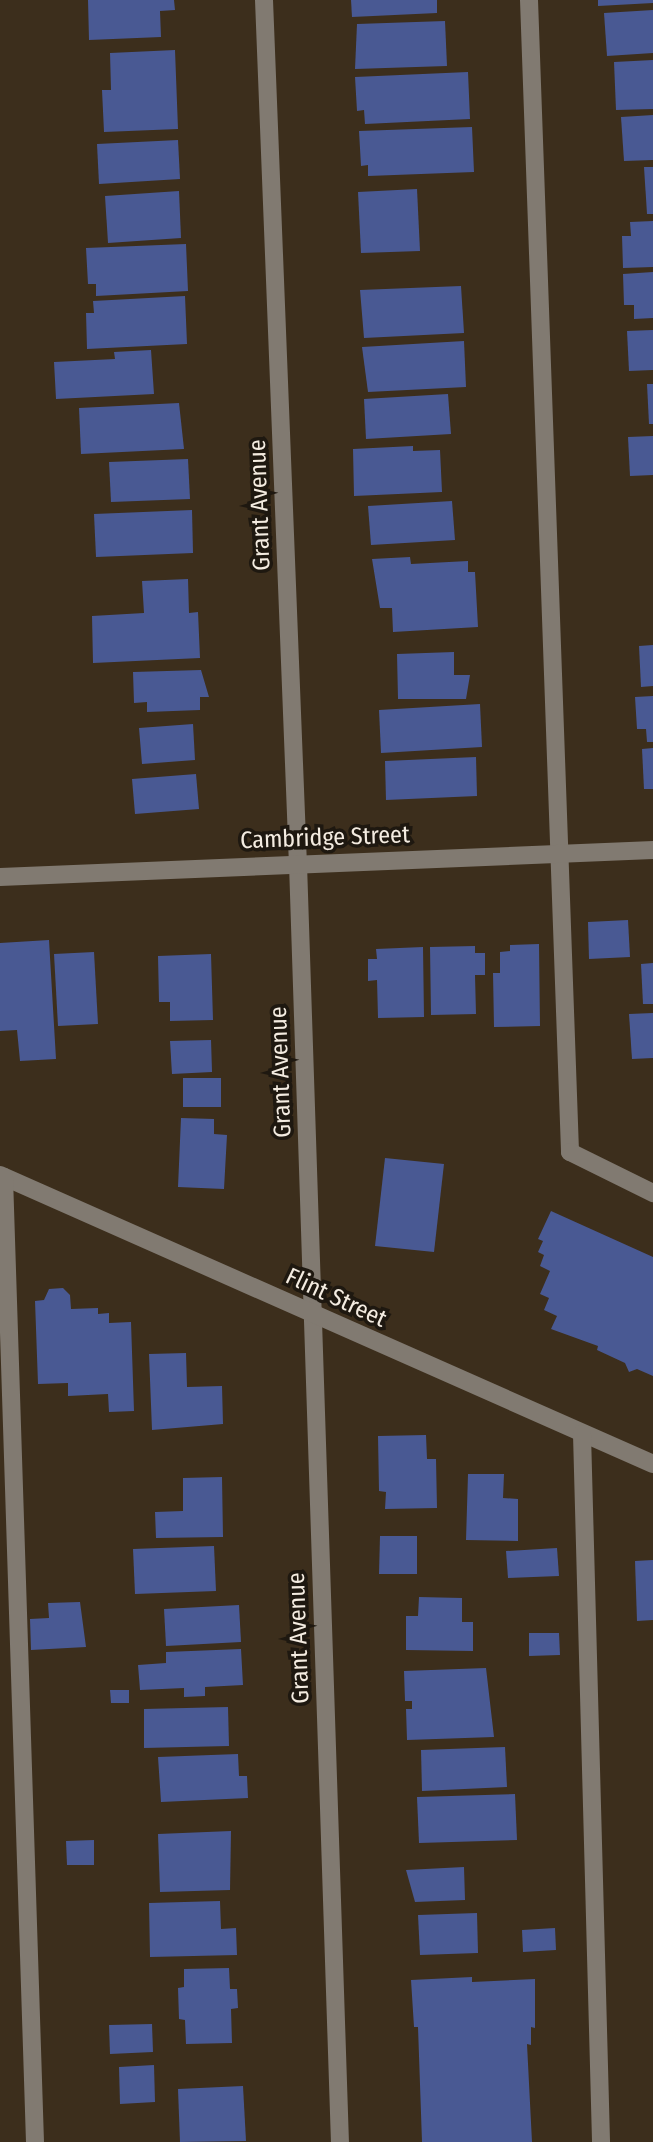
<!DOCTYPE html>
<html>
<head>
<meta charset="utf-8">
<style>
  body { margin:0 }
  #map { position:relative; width:653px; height:2142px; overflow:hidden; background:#3c2e1c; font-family:"Fira Sans Condensed",sans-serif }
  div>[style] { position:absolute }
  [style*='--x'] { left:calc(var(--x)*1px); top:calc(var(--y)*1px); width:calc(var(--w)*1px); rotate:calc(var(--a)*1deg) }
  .building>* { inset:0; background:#495993 }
  .minor>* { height:18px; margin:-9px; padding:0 9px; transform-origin:9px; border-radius:9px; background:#817a71 }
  span { translate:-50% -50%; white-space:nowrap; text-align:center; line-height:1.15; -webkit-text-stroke:7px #1e1810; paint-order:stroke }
  .street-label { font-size:24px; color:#f4ece1 }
</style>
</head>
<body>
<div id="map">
  <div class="building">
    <i style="clip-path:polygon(88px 0,174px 0,175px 10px,160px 11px,161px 37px,89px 40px)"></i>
    <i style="clip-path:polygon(351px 0,437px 0,437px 13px,352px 17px)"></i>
    <i style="clip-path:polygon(598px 0,653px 0,653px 3px,598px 6px)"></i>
    <i style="clip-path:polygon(653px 10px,653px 53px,607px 56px,604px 13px)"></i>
    <i style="clip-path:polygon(445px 21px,447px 66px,355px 69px,357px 24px)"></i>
    <i style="clip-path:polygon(175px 50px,178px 129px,104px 132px,102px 90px,111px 90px,110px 53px)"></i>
    <i style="clip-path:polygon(653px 60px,653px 109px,616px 110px,614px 62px)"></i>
    <i style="clip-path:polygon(468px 72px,470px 119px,365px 124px,364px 110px,357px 111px,355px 77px)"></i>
    <i style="clip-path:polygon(653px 115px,653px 160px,624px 161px,621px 117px)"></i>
    <i style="clip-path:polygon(472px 127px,474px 172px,368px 176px,368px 165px,361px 166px,359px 131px)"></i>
    <i style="clip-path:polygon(178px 140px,180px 179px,99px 184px,97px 144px)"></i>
    <i style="clip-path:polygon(644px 167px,653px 167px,653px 214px,647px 214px)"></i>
    <i style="clip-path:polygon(417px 189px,420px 251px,361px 253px,358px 192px)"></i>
    <i style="clip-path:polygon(179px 191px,181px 238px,108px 243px,105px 196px)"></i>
    <i style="clip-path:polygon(653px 221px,653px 267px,623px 268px,622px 236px,631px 236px,630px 222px)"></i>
    <i style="clip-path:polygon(186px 244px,188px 291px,96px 296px,96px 284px,88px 284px,86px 248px)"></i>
    <i style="clip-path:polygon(653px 272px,653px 318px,634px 319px,634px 305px,624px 305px,623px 274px)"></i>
    <i style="clip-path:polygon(461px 286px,464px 333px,364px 338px,360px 290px)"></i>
    <i style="clip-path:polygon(185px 296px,187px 344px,87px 349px,86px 313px,94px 313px,93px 301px)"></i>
    <i style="clip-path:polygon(653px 330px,653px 370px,629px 371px,627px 331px)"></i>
    <i style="clip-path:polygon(464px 341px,466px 387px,368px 392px,362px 347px)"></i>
    <i style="clip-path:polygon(151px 350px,154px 394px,56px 399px,54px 362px,115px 359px,114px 352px)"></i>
    <i style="clip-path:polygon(647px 384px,653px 384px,653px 424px,649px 424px)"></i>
    <i style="clip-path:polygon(448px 394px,451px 434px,366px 439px,364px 399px)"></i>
    <i style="clip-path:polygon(179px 403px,184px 449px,81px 454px,79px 408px)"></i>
    <i style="clip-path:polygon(653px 436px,653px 475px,630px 476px,628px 437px)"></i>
    <i style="clip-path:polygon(413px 446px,413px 451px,440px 450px,442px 492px,354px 496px,353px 449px)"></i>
    <i style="clip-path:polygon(188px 459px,190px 499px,111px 502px,109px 462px)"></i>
    <i style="clip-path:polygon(452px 501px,455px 540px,371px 545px,368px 506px)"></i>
    <i style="clip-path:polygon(192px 510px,193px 553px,96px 557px,94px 514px)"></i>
    <i style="clip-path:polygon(410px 557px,411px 564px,468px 561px,468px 572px,475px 572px,478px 627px,393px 632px,392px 608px,380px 608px,372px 559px)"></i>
    <i style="clip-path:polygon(188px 579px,189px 613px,198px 612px,200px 658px,93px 663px,92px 616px,144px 613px,142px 581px)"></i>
    <i style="clip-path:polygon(653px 645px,653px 686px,641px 687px,639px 646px)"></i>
    <i style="clip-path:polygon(454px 652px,454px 675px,470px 675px,466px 699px,398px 699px,397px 654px)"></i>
    <i style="clip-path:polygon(201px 670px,209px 697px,200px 697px,200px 710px,147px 712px,147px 702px,134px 703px,133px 672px)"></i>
    <i style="clip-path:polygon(653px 696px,653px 742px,647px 742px,646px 729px,637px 729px,635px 697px)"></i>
    <i style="clip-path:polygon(480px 704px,482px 747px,381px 753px,379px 710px)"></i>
    <i style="clip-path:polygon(193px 724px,195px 760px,142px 764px,139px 728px)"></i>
    <i style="clip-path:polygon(653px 748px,653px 789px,644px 789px,642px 749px)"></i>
    <i style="clip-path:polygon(476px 757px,477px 796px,386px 800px,385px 761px)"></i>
    <i style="clip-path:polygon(196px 774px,199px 809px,135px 814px,132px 779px)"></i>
    <i style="clip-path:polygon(628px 920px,630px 957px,589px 959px,588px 922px)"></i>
    <i style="clip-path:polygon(49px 940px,56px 1059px,20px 1061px,17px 1030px,0 1031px,0 943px)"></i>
    <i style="clip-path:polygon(539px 944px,540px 1026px,494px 1027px,493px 973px,500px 973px,500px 952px,510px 951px,510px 945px)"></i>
    <i style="clip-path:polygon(475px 946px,475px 953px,485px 953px,485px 975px,475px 975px,476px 1014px,431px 1015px,430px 947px)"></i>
    <i style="clip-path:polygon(423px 947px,424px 1017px,378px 1018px,377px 980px,368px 981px,368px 959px,377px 959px,376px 949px)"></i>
    <i style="clip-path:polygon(94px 952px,98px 1024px,58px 1026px,54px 954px)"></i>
    <i style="clip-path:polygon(211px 954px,213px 1020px,170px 1021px,170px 1002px,159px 1002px,158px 956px)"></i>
    <i style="clip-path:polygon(653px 963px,653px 1004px,643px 1004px,641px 964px)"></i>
    <i style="clip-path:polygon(653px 1013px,653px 1058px,632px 1059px,629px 1014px)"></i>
    <i style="clip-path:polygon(211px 1040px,212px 1072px,172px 1074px,170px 1041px)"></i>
    <i style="clip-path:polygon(183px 1078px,221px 1078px,221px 1107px,183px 1107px)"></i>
    <i style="clip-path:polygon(181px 1118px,214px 1119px,214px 1134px,227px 1135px,224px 1189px,178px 1187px)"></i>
    <i style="clip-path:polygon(385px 1158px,444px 1164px,434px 1252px,375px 1246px)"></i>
    <i style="clip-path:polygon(551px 1211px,653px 1257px,653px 1376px,637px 1369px,629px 1372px,625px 1363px,597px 1350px,598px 1346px,551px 1329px,557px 1316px,544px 1310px,549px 1298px,540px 1294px,550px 1271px,540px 1266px,544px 1255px,538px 1252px,543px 1241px,538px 1239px)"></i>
    <i style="clip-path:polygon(63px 1288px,70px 1295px,71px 1309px,98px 1308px,98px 1314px,109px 1313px,109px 1323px,131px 1322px,134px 1411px,109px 1412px,108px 1394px,68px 1396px,68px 1383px,38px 1384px,35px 1301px,44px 1300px,49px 1289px)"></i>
    <i style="clip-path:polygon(186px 1353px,187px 1387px,222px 1386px,223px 1424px,152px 1430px,149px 1354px)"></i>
    <i style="clip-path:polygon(426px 1435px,427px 1459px,436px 1459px,437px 1508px,385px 1509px,386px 1492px,379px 1491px,378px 1436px)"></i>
    <i style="clip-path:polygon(468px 1474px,504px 1474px,503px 1498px,518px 1499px,518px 1541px,466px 1540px)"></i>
    <i style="clip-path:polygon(222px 1477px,223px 1537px,156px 1538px,155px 1512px,183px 1511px,183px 1478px)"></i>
    <i style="clip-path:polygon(380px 1536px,417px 1536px,417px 1574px,379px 1574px)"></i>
    <i style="clip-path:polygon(214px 1546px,216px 1591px,135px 1594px,133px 1549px)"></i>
    <i style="clip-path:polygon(557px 1548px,559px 1576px,508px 1578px,506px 1551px)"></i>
    <i style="clip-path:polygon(653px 1560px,653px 1620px,637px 1621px,635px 1561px)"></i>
    <i style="clip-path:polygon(419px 1597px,462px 1598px,462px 1622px,473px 1622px,473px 1651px,406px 1650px,406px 1616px,418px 1616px)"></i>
    <i style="clip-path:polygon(80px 1602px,86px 1647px,31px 1650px,30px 1619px,49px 1618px,48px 1603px)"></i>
    <i style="clip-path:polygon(239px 1605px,241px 1642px,166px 1646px,164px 1609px)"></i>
    <i style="clip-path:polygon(529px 1633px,559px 1633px,560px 1655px,529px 1656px)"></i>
    <i style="clip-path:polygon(241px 1649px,243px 1685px,205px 1687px,205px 1696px,184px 1697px,184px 1688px,140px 1690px,138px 1665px,166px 1663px,166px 1652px)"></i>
    <i style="clip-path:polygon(486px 1668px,494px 1737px,407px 1740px,406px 1709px,412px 1709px,412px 1701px,405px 1701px,404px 1671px)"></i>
    <i style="clip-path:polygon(110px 1690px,129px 1690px,129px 1703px,111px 1703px)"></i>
    <i style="clip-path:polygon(228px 1707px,229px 1746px,144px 1748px,144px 1709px)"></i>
    <i style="clip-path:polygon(505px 1747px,507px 1787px,422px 1791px,421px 1750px)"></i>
    <i style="clip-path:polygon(238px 1754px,239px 1776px,247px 1776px,248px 1798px,161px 1802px,158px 1757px)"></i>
    <i style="clip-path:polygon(515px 1794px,517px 1840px,419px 1843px,417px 1797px)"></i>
    <i style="clip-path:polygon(231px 1831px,230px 1890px,160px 1892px,158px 1834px)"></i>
    <i style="clip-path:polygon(94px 1840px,94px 1865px,67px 1865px,66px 1841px)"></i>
    <i style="clip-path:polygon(464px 1867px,465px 1900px,415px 1902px,406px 1870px)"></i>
    <i style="clip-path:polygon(220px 1901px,221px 1929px,236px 1928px,237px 1955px,150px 1957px,149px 1903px)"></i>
    <i style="clip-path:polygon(477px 1913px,478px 1953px,420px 1955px,418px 1915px)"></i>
    <i style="clip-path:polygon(555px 1928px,556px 1950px,523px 1952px,522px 1930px)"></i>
    <i style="clip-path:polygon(229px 1968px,230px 1989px,237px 1989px,238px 2008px,231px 2009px,232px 2043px,186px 2044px,185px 2020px,179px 2019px,178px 1988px,184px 1987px,184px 1969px)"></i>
    <i style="clip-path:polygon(472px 1977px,472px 1982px,535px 1979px,535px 2028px,531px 2027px,531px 2045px,527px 2044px,532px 2142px,422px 2142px,418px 2027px,414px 2027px,411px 1980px)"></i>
    <i style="clip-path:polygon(152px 2024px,153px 2052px,110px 2054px,109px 2025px)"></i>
    <i style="clip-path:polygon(154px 2065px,155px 2102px,120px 2104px,119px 2067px)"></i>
    <i style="clip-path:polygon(243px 2086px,246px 2141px,180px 2142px,178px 2089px)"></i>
  </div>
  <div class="minor">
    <i style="--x:264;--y:0;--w:865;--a:87.75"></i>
    <i style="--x:298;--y:864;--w:1279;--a:88.12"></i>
    <i style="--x:529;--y:0;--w:1153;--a:87.96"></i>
    <i style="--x:570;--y:1152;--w:93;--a:26.3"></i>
    <i style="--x:0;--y:877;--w:654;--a:-2.37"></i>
    <i style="--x:0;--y:1175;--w:714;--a:23.87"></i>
    <i style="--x:4;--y:1177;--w:965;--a:88.16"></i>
    <i style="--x:582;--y:1434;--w:708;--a:88.46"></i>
  </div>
  <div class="street-label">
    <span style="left:260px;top:505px;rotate:-92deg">Grant Avenue</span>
    <span style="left:325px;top:838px;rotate:-2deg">Cambridge Street</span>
    <span style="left:281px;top:1072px;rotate:-92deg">Grant Avenue</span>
    <span style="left:336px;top:1298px;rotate:25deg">Flint Street</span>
    <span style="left:299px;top:1638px;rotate:-92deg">Grant Avenue</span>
  </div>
</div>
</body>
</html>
